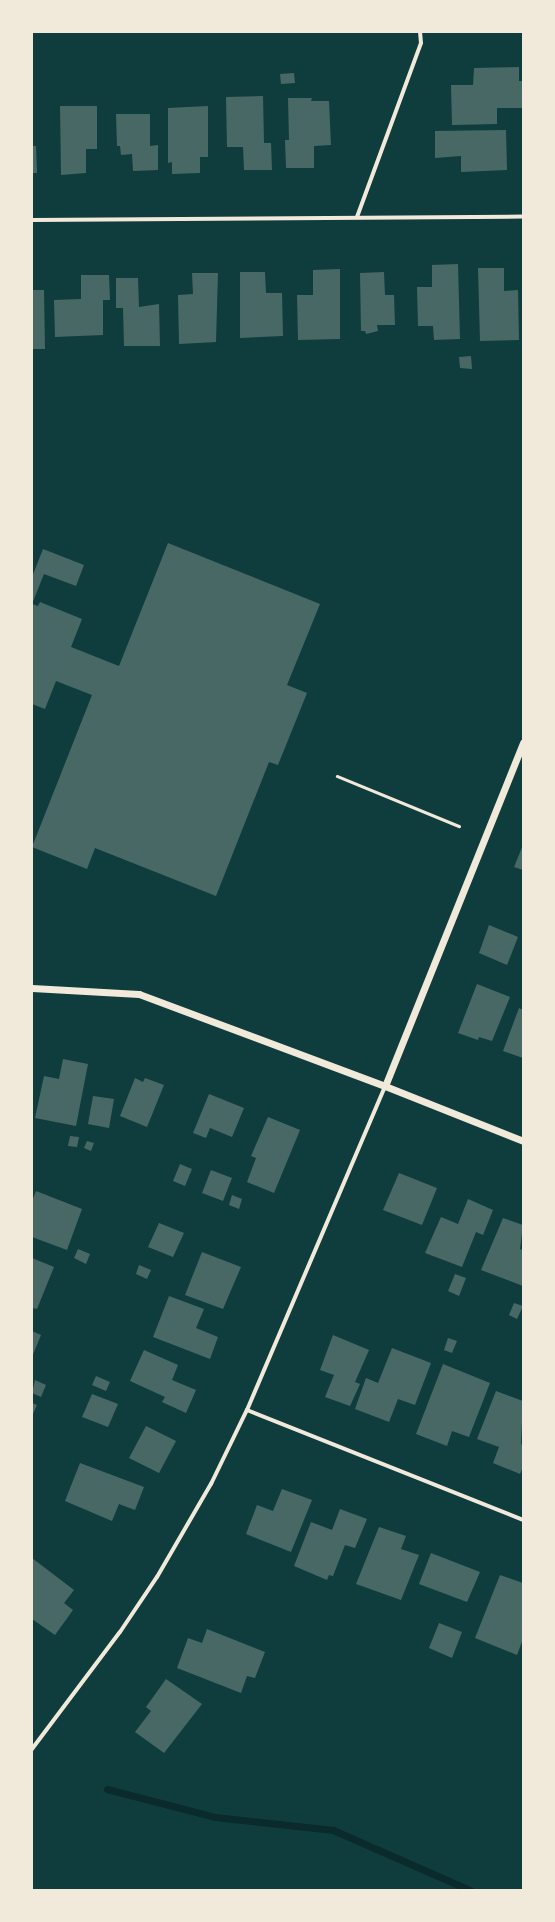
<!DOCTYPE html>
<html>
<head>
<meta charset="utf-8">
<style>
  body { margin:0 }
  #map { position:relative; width:555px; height:1922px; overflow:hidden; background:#0f3d3e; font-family:"Roboto Condensed",sans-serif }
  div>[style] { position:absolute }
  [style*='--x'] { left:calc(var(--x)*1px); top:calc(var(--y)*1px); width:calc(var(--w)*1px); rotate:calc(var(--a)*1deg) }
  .stream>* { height:7px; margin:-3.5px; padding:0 3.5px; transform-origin:3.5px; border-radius:3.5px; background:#0a2a2b }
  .building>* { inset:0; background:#486865 }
  .path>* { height:2.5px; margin:-1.25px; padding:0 1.25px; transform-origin:1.25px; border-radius:1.25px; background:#f1e9da }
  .minor>* { height:4px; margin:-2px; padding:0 2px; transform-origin:2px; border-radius:2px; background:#f1e9da }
  .tertiary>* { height:7px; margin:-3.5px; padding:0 3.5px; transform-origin:3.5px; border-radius:3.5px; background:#f1e9da }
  span { translate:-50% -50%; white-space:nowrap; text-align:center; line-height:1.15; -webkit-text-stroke:4px #f1e9da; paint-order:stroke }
  .frame { position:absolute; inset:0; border:33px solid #f1e9da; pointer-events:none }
</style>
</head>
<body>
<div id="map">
  <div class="stream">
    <i style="--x:107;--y:1789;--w:112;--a:14.5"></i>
    <i style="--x:215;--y:1817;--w:119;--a:6.3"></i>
    <i style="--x:333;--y:1830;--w:150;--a:23.7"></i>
  </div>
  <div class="building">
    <i style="clip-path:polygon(519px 67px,519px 81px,523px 81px,523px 108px,497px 108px,497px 124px,452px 125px,451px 85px,473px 85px,474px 68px)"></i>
    <i style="clip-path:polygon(294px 73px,295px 83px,281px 84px,280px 74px)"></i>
    <i style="clip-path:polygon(263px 96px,264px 143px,271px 143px,272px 170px,244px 170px,243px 147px,227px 147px,226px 97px)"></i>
    <i style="clip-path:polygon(288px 98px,312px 98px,311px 101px,329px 101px,331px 145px,314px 146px,314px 168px,286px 168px,285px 140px,289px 140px)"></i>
    <i style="clip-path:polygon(60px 106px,97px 106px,97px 149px,86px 149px,86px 173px,61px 175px)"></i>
    <i style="clip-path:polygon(208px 106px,208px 157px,200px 157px,200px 173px,172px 174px,172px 162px,168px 163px,168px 108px)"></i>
    <i style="clip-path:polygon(116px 114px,150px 114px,150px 146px,158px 145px,158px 170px,133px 171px,132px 154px,121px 155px,120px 146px,117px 146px)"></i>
    <i style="clip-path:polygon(506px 130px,507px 170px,461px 172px,461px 156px,435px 158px,435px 131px)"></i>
    <i style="clip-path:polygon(32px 146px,36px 146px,37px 173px,32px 173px)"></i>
    <i style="clip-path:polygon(458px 264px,460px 339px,434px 340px,433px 326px,418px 326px,417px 287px,432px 287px,432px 265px)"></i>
    <i style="clip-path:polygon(478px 268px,504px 268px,504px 291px,518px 290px,519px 340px,480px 341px)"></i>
    <i style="clip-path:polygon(340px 269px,340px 339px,298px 340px,297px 295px,313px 295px,313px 270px)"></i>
    <i style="clip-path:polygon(240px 272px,265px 272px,266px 293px,282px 293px,283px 336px,240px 338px)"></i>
    <i style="clip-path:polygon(384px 272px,385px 295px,394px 295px,395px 325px,377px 325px,378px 331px,366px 334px,365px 331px,361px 331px,360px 273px)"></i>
    <i style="clip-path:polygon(192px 273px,218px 273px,216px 342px,179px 344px,178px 295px,193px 294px)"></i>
    <i style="clip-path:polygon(81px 275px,109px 275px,110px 300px,103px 300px,103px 335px,55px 337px,54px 300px,81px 299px)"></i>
    <i style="clip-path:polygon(116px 278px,138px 278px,139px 307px,159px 304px,160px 346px,124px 346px,123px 308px,116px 308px)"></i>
    <i style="clip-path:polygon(32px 285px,33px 290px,44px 290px,45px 349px,32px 349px)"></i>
    <i style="clip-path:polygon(471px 356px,472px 369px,460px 368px,459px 357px)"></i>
    <i style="clip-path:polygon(168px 543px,320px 604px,287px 685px,307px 693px,278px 765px,269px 762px,216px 896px,95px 848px,87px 869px,32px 847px,92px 695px,56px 681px,45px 709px,32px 704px,32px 577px,43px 549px,84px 565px,76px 586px,44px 574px,32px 604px,38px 606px,40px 602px,82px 619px,71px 647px,119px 666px)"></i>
    <i style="clip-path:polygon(523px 845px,523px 870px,514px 867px)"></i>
    <i style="clip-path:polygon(489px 925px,518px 937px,507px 965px,479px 953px)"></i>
    <i style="clip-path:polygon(477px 984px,510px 997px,492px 1041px,479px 1037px,478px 1040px,458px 1033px)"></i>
    <i style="clip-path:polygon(519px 1008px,523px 1010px,523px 1058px,503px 1051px)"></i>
    <i style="clip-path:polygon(63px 1059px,88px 1064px,76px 1126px,35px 1118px,44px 1076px,59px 1079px)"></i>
    <i style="clip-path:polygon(135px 1078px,143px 1082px,145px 1078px,164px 1085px,147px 1127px,120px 1116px)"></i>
    <i style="clip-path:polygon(209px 1094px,244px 1108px,232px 1137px,210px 1128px,206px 1138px,193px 1133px)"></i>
    <i style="clip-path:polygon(93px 1096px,114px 1099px,109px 1128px,88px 1124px)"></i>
    <i style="clip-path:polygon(268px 1117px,300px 1130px,274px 1193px,247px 1182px,256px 1158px,251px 1156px)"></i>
    <i style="clip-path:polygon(70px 1136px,79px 1137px,77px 1147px,68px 1146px)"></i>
    <i style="clip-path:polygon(87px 1141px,94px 1143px,91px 1151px,84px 1148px)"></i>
    <i style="clip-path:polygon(180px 1164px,192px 1169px,185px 1186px,173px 1181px)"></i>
    <i style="clip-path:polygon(211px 1170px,232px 1178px,223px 1201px,202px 1193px)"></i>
    <i style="clip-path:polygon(399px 1173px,437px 1188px,422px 1225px,383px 1210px)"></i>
    <i style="clip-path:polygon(36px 1191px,82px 1209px,67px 1250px,32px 1237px,32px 1201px)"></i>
    <i style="clip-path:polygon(232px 1195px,242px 1199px,239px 1209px,229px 1205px)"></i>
    <i style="clip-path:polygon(468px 1199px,493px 1210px,483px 1235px,476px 1232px,462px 1267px,425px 1253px,441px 1217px,458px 1224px)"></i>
    <i style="clip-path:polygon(503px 1218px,523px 1225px,520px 1249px,523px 1250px,523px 1286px,481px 1270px)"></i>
    <i style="clip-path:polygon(159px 1223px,184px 1233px,173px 1257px,148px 1247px)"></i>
    <i style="clip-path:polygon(78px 1249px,90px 1254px,86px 1264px,74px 1258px)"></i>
    <i style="clip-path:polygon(202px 1252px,241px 1267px,223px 1309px,185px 1295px)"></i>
    <i style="clip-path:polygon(32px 1258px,54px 1267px,37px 1309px,32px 1308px)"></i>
    <i style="clip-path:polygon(139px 1265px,151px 1270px,147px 1279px,136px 1274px)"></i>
    <i style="clip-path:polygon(455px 1274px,466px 1278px,459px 1296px,448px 1291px)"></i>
    <i style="clip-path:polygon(169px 1296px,204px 1309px,196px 1328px,218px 1337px,210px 1359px,153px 1337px)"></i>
    <i style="clip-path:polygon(514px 1303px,523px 1306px,517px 1319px,509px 1315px)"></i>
    <i style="clip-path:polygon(32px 1331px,41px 1335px,32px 1357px)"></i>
    <i style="clip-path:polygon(333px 1335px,369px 1350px,355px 1382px,360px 1384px,350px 1406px,325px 1397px,334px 1375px,320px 1370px)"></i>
    <i style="clip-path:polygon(448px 1338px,457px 1341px,452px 1353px,444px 1350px)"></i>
    <i style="clip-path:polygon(392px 1348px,431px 1363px,415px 1405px,398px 1399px,389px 1422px,355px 1409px,366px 1378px,378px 1383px)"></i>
    <i style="clip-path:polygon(144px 1350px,178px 1365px,172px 1380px,196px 1390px,186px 1413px,162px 1402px,165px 1397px,130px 1381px)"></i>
    <i style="clip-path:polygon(443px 1364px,490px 1383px,469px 1437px,452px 1431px,447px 1446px,416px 1434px)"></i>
    <i style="clip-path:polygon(96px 1376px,110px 1382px,106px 1391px,92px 1385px)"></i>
    <i style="clip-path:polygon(35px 1380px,46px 1385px,41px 1397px,32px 1393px)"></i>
    <i style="clip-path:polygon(496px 1391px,523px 1401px,521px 1444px,523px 1445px,523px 1467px,520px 1474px,493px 1463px,499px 1447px,477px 1439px)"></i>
    <i style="clip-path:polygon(92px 1394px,118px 1404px,108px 1427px,82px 1417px)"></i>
    <i style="clip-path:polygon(32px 1403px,37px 1405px,32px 1416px)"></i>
    <i style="clip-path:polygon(146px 1426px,176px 1441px,159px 1473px,129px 1458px)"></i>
    <i style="clip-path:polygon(80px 1463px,144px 1487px,135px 1510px,119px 1504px,112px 1521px,65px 1501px)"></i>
    <i style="clip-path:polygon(282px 1489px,312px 1500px,291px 1552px,246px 1534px,257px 1505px,273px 1511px)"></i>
    <i style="clip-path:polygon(340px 1509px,367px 1519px,355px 1548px,345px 1545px,333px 1576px,329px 1575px,327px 1580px,294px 1566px,311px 1522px,332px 1530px)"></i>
    <i style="clip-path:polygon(379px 1527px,406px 1536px,401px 1549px,419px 1555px,401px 1600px,356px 1584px)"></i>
    <i style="clip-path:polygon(431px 1553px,480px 1572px,467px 1602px,419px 1584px)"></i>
    <i style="clip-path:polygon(32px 1558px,74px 1590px,64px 1603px,73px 1610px,55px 1635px,32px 1619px)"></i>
    <i style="clip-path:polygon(500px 1575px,523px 1583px,523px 1639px,517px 1655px,475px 1638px)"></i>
    <i style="clip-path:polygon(439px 1623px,462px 1632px,452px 1658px,429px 1648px)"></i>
    <i style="clip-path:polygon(207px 1629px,265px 1652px,255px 1678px,247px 1676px,241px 1693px,177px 1668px,188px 1638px,202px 1643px)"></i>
    <i style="clip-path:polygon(166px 1679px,202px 1704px,164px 1753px,135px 1732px,151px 1711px,146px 1707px)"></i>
  </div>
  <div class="path">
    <i style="--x:337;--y:776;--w:132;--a:22.3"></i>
  </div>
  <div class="minor">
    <i style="--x:357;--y:217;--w:185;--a:-69.8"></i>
    <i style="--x:421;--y:43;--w:11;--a:-95"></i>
    <i style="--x:32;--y:220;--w:491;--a:-0.4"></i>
    <i style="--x:247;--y:1410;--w:297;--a:21.7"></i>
    <i style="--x:32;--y:1749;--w:146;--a:-53.1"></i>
    <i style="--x:120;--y:1632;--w:66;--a:-56.1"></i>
    <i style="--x:157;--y:1577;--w:108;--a:-59.9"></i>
    <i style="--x:211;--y:1484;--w:82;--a:-64.1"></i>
    <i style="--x:247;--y:1410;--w:352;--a:-66.9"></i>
  </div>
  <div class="tertiary">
    <i style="--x:32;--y:988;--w:107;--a:3.2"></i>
    <i style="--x:139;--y:994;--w:263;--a:20.5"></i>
    <i style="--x:385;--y:1086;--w:149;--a:21.7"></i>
    <i style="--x:385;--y:1086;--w:370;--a:-68.1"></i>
  </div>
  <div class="frame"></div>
</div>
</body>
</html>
